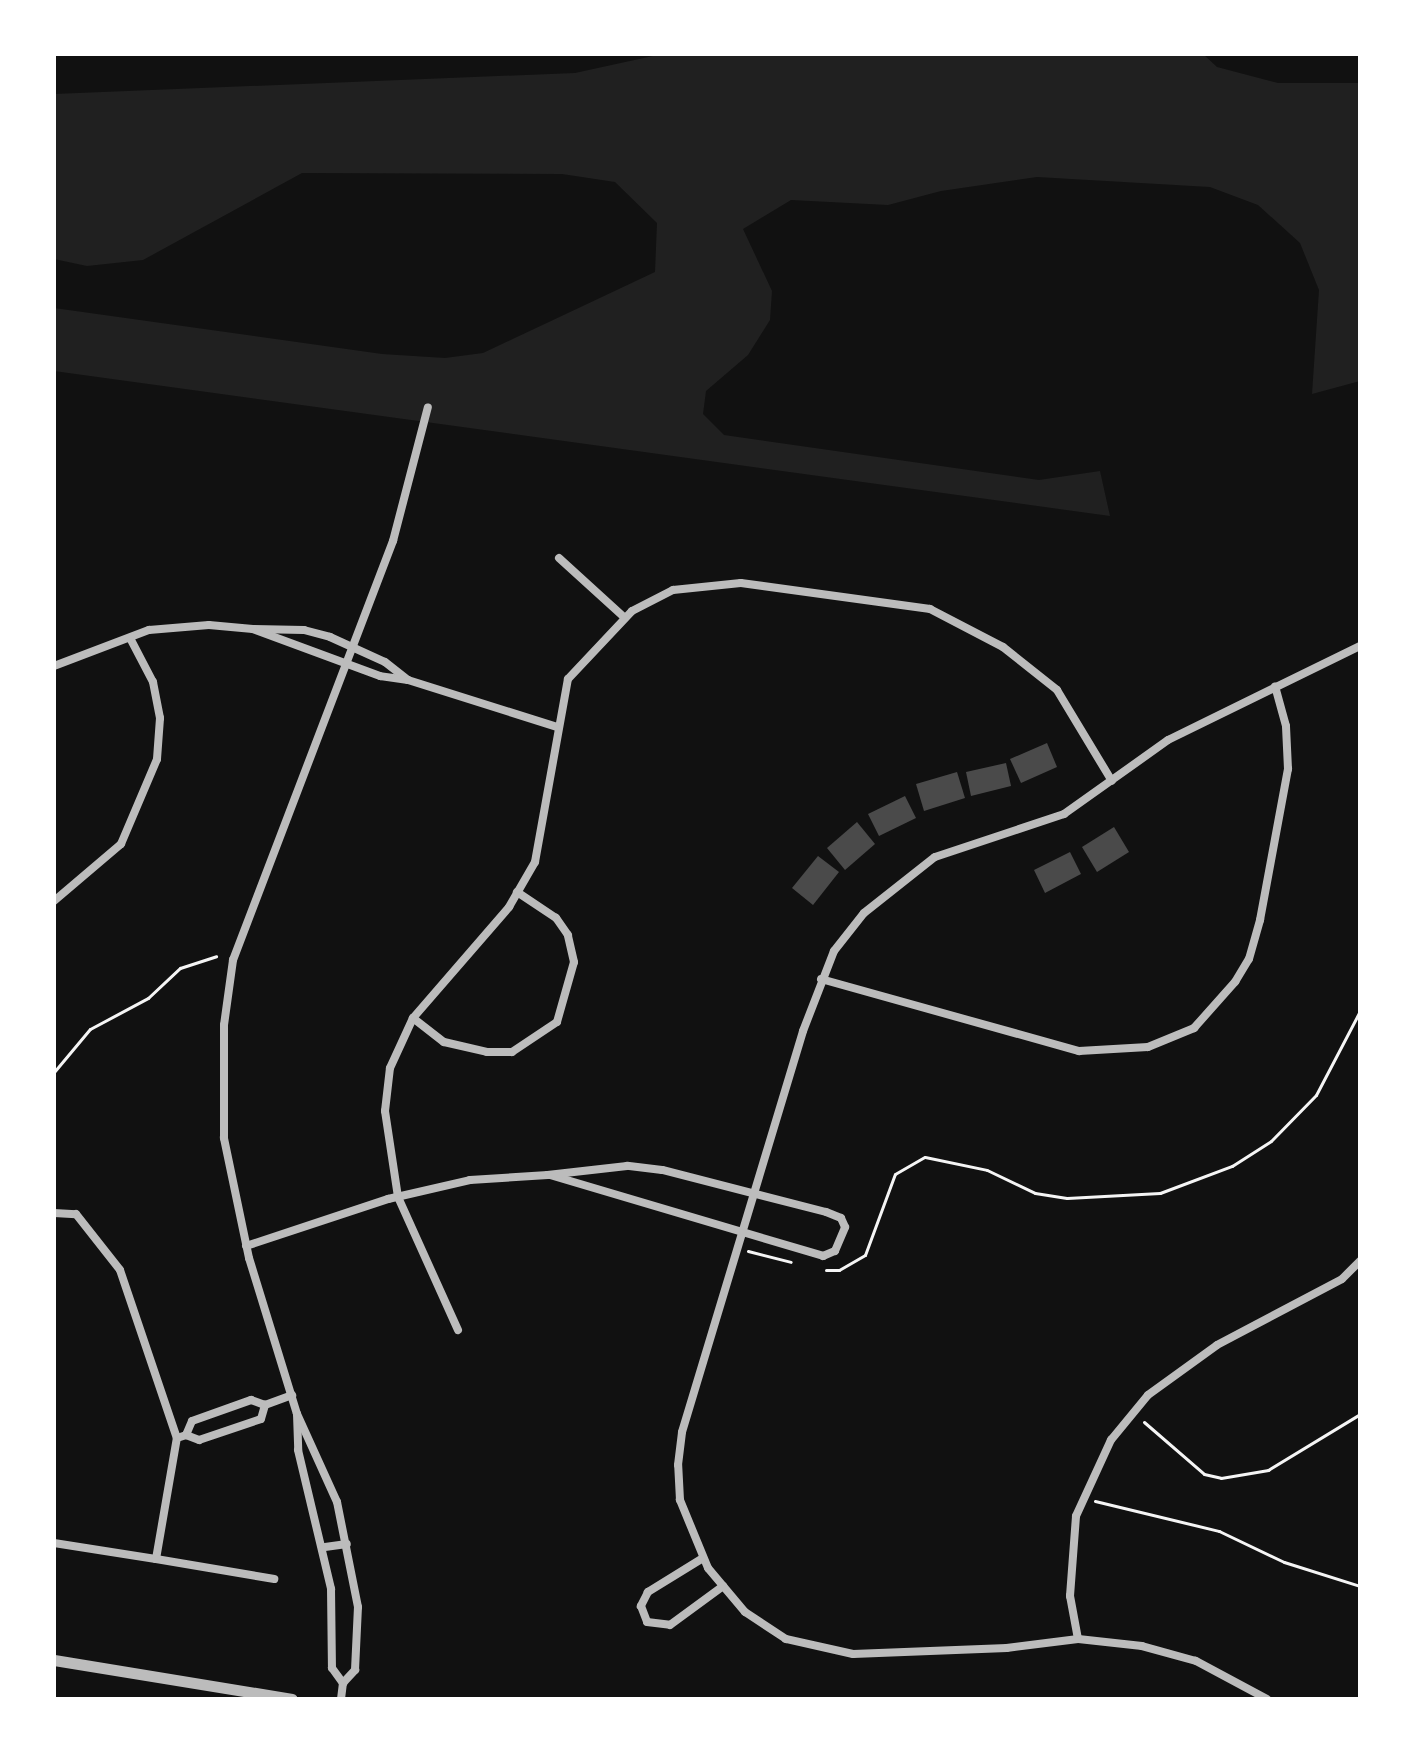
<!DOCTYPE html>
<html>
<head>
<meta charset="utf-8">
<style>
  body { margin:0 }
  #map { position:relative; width:1414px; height:1753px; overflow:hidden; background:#111; font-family:Lora,serif }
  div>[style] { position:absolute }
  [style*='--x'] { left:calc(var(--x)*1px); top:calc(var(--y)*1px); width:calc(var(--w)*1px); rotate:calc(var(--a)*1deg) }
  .green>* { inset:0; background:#202020 }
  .building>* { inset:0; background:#4a4a4a }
  .path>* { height:3px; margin:-1.5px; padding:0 1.5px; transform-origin:1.5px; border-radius:1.5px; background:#f5f5f5 }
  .minor>* { height:8px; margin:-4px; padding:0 4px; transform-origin:4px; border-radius:4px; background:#bcbcbc }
  .tertiary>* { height:11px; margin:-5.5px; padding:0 5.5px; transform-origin:5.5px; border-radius:5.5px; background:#bcbcbc }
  span { translate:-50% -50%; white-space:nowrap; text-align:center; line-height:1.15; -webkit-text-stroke:6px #fff; paint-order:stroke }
  .frame { position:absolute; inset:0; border:56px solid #fff; pointer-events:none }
</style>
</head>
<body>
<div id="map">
  <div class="green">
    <i style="clip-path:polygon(662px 54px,1203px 54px,1217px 67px,1278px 83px,1360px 83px,1360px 381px,1312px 394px,1319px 290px,1300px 243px,1258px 205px,1210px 187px,1037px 177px,941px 191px,888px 205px,791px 200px,743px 229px,772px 291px,770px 320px,748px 355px,706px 391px,703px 414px,724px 435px,1039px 480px,1100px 471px,1110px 516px,54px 371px,54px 308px,382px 354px,445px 358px,483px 353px,655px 272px,657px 223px,615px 182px,562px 174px,302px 173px,143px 260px,87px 266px,54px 259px,54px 94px,575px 73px)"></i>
  </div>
  <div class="building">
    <i style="clip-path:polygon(1047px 743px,1057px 767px,1021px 783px,1010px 759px)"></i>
    <i style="clip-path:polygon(1006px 763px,1011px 786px,971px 796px,966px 772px)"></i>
    <i style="clip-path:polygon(957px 772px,965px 798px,924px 811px,916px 784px)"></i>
    <i style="clip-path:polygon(905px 796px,916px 818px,879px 836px,868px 814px)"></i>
    <i style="clip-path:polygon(857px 822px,875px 844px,845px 870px,827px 848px)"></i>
    <i style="clip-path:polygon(1114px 827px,1129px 852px,1097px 872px,1082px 847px)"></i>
    <i style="clip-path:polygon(1070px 852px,1081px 874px,1045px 893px,1034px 870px)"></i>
    <i style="clip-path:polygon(818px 856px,839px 872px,813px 905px,792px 888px)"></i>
  </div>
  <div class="path">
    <i style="--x:54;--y:1072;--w:56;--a:-50.1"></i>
    <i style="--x:90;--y:1029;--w:66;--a:-28.1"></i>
    <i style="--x:148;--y:998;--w:44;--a:-43.2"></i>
    <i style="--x:180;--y:968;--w:38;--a:-18"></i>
    <i style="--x:748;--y:1251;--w:44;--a:14.3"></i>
    <i style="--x:826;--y:1270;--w:13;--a:0"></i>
    <i style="--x:839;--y:1270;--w:30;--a:-30"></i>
    <i style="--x:865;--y:1255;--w:86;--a:-69.7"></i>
    <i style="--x:895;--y:1174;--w:34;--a:-30"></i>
    <i style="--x:925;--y:1157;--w:63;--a:11.8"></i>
    <i style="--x:987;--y:1170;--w:53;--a:25.6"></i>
    <i style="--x:1035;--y:1193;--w:32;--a:9"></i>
    <i style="--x:1067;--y:1198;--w:93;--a:-3.1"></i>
    <i style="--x:1160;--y:1193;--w:77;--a:-20.6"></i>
    <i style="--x:1232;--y:1166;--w:46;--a:-32.7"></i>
    <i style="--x:1271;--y:1141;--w:64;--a:-45.6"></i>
    <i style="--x:1316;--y:1095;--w:95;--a:-62.4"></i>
    <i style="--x:1144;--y:1422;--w:79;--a:40.9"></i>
    <i style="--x:1204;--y:1474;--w:17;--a:13"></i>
    <i style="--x:1221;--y:1478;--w:48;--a:-9.7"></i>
    <i style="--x:1268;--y:1470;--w:108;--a:-31.3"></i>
    <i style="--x:1095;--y:1501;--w:128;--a:13.6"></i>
    <i style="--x:1219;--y:1531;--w:72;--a:25.5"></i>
    <i style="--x:1284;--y:1562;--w:80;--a:17.5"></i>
  </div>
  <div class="minor">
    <i style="--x:559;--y:558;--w:89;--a:42.3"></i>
    <i style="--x:253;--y:629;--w:51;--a:1.1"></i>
    <i style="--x:304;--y:630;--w:27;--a:15"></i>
    <i style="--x:330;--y:637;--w:60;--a:24.4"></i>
    <i style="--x:385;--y:662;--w:29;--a:38"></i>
    <i style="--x:408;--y:680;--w:28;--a:-172"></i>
    <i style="--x:380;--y:676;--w:135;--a:-159.7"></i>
    <i style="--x:54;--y:666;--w:102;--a:-20.8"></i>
    <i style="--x:149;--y:630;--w:60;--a:-4.8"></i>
    <i style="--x:209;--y:625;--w:44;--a:5.2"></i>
    <i style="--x:408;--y:680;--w:156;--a:17.5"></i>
    <i style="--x:54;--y:901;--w:88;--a:-40.4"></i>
    <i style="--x:121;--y:844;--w:92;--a:-67"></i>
    <i style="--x:157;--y:759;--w:41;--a:-85.8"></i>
    <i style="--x:160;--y:718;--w:37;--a:-101"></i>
    <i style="--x:153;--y:682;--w:50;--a:-117.6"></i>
    <i style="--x:821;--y:979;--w:268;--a:15.6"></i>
    <i style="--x:1079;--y:1051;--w:69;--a:-3.3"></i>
    <i style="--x:1148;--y:1047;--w:50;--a:-22.4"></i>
    <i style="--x:1194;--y:1028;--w:62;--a:-48.3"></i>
    <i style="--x:1235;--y:982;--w:27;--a:-59"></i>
    <i style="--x:1249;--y:959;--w:41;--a:-74.2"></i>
    <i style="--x:1260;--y:920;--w:154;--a:-79.5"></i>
    <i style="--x:1288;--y:769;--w:43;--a:-92.7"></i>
    <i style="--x:1286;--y:726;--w:41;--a:-105.4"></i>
    <i style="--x:413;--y:1018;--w:39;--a:38"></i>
    <i style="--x:444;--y:1042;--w:44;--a:13.1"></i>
    <i style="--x:487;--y:1052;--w:25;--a:0"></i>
    <i style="--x:512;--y:1052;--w:54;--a:-33.7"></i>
    <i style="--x:557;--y:1022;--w:62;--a:-74.2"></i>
    <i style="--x:574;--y:962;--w:28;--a:-103"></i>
    <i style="--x:568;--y:935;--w:21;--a:-125"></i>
    <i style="--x:556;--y:918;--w:47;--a:-146.3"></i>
    <i style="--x:54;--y:1213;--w:22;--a:3"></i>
    <i style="--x:76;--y:1214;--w:71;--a:51.8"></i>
    <i style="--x:120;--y:1270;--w:177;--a:71.3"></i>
    <i style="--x:246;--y:1246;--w:150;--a:-18.3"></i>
    <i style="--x:388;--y:1199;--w:84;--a:-13"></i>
    <i style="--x:470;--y:1180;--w:78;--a:-3.7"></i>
    <i style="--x:548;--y:1175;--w:2;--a:0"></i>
    <i style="--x:550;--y:1175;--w:285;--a:16.5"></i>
    <i style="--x:823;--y:1256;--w:13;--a:-23"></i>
    <i style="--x:835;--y:1251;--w:26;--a:-67"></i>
    <i style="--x:845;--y:1227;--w:10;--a:-114"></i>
    <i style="--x:841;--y:1218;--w:16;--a:-158"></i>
    <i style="--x:826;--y:1212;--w:169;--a:-165.6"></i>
    <i style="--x:662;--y:1170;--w:35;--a:-173"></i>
    <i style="--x:627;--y:1166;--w:80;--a:173.5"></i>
    <i style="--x:458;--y:1330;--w:146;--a:-114.3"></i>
    <i style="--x:398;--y:1197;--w:87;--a:-98.6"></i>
    <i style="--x:385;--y:1111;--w:43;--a:-83.4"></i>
    <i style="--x:390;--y:1068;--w:55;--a:-65.3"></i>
    <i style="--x:413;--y:1018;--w:147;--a:-49.1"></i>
    <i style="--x:509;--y:907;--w:52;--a:-60"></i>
    <i style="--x:535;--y:862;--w:186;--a:-79.8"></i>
    <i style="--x:568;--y:679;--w:93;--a:-46.7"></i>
    <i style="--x:632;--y:611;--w:46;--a:-27.1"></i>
    <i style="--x:673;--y:590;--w:68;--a:-5.9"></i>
    <i style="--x:741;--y:583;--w:191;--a:7.8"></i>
    <i style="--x:930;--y:609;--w:82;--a:27.5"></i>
    <i style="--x:1003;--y:647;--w:69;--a:38.5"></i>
    <i style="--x:1057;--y:690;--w:106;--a:58.9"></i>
    <i style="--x:297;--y:1414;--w:163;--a:-107.1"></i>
    <i style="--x:249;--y:1258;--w:123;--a:-101.8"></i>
    <i style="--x:224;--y:1138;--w:113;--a:-90"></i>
    <i style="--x:224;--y:1025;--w:66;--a:-82.1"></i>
    <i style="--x:233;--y:960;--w:449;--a:-69.1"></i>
    <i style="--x:393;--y:541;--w:138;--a:-75.4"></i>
    <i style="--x:186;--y:1435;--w:14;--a:21"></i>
    <i style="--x:199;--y:1440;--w:65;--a:-18.7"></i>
    <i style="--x:261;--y:1419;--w:15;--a:-74"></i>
    <i style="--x:54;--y:1543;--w:103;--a:8.9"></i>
    <i style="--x:156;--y:1559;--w:123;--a:-80.2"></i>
    <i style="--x:177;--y:1438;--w:9;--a:-18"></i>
    <i style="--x:186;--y:1435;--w:15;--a:-67"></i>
    <i style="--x:192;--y:1421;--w:63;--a:-19.6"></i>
    <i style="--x:251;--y:1400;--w:15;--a:20"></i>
    <i style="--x:265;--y:1405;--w:29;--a:-20"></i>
    <i style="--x:325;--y:1547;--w:22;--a:-8"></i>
    <i style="--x:703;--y:1558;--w:65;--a:148.3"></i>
    <i style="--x:648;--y:1592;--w:16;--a:117"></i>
    <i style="--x:641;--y:1606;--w:17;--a:69"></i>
    <i style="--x:647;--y:1622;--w:23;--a:7"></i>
    <i style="--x:670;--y:1625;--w:66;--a:-36.3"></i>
    <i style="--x:156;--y:1559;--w:120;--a:9.6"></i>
    <i style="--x:1078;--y:1639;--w:44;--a:-100.5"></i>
    <i style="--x:1070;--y:1596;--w:80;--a:-85.7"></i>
    <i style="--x:1076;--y:1516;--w:84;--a:-65.3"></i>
    <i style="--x:1111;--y:1440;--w:58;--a:-50.6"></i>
    <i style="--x:1148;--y:1395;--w:85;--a:-35.9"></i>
    <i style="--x:1217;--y:1345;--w:141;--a:-27.8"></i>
    <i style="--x:1342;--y:1279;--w:25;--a:-45"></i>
    <i style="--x:341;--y:1699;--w:16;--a:-83"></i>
    <i style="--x:343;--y:1683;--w:18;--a:-47"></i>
    <i style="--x:355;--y:1670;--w:63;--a:-87.3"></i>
    <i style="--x:358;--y:1607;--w:107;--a:-101.3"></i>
    <i style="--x:337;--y:1502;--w:97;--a:-114.4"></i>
    <i style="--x:297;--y:1414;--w:36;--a:88"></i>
    <i style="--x:298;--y:1450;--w:143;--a:76.6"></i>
    <i style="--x:331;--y:1589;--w:79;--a:89.3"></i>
    <i style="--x:332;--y:1668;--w:19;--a:54"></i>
    <i style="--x:1267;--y:1699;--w:81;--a:-151.8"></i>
    <i style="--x:1196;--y:1661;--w:56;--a:-164.5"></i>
    <i style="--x:1142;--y:1646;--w:64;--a:-173.8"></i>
    <i style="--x:1078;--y:1639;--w:72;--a:172.8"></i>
    <i style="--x:1007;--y:1648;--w:154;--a:177.8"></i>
    <i style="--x:853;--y:1654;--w:69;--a:-167.4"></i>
    <i style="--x:786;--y:1639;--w:49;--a:-146.6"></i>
    <i style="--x:745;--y:1612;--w:57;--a:-130.1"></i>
    <i style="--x:708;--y:1568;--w:74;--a:-112.4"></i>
    <i style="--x:680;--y:1500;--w:35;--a:-93"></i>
    <i style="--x:678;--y:1465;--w:33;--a:-83"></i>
    <i style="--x:682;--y:1432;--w:419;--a:-73.2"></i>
    <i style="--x:803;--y:1031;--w:86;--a:-68.8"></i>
    <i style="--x:834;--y:951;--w:48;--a:-51.7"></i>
    <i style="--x:864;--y:913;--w:90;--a:-38.3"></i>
    <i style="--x:935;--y:857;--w:136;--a:-18.4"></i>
    <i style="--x:1064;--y:814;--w:128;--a:-35.4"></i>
    <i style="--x:1168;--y:740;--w:214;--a:-26.1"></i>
  </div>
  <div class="tertiary">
    <i style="--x:54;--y:1660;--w:241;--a:9.3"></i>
  </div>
  <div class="frame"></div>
</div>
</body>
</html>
